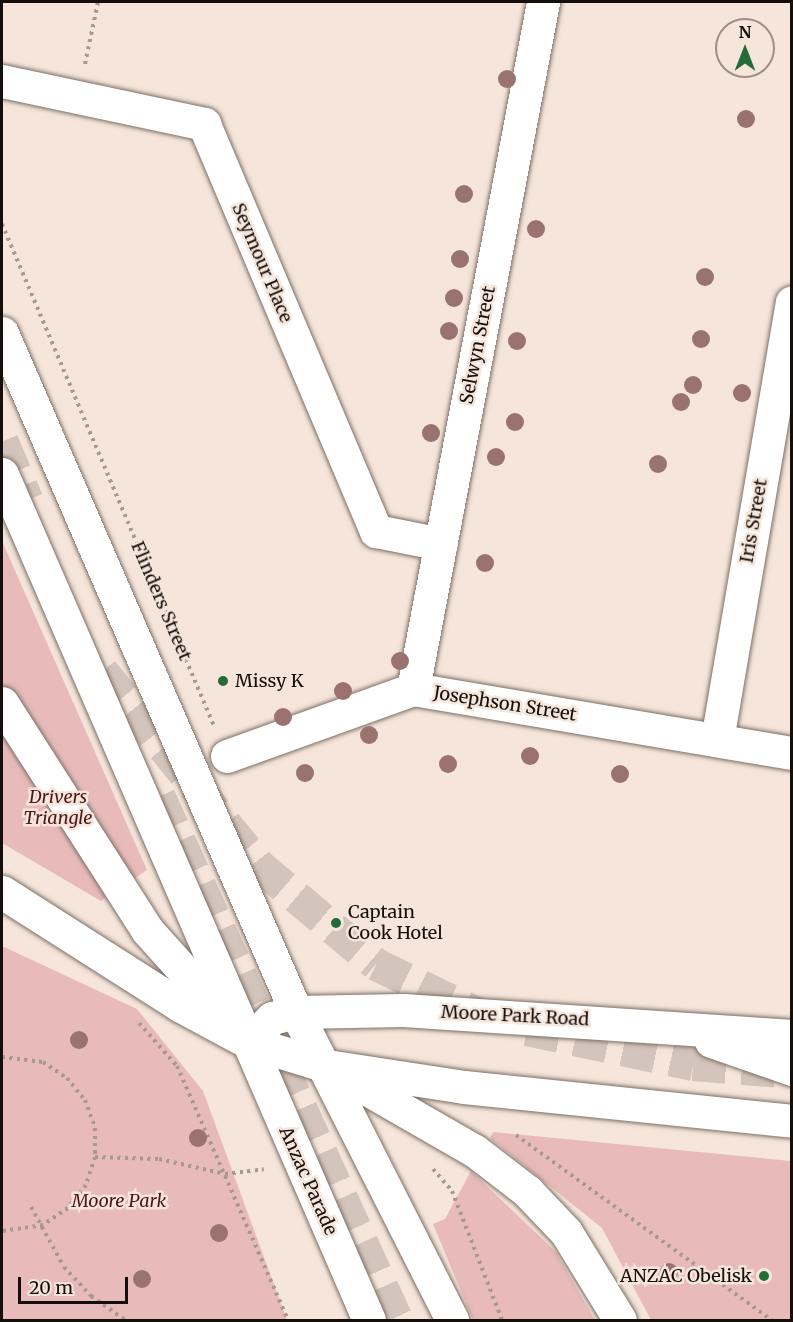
<!DOCTYPE html>
<html>
<head>
<meta charset="utf-8">
<style>
  body { margin:0 }
  #map { position:relative; width:793px; height:1322px; overflow:hidden; background:#f5e5da; font-family:Merriweather,serif }
  div>[style] { position:absolute }
  [style*='--x'] { left:calc(var(--x)*1px); top:calc(var(--y)*1px); width:calc(var(--w)*1px); rotate:calc(var(--a)*1deg) }
  .green>* { inset:0; background:#e8bbba }
  .highway-tunnel>* { height:33px; margin-top:-16.5px; transform-origin:0; background:repeating-linear-gradient(90deg,#d3c5bb 0 33px,transparent 0 49px) }
  .path>* { height:4px; margin-top:-2px; transform-origin:0; background:repeating-linear-gradient(90deg,#a59990 0 3px,transparent 0 7.5px) }
  .roads { filter:drop-shadow(0 0 2px #7d6f66) drop-shadow(0 0 2px #7d6f66) }
  .minor>* { height:33px; margin:-16.5px; padding:0 16.5px; transform-origin:16.5px; border-radius:16.5px; background:#fff }
  .major>* { height:33px; margin:-16.5px; padding:0 16.5px; transform-origin:16.5px; border-radius:16.5px; background:#fff }
  .highway>* { height:33px; margin:-16.5px; padding:0 16.5px; transform-origin:16.5px; border-radius:16.5px; background:#fff }
  .trees>* { width:18px; height:18px; margin:-9px; border-radius:50%; background:#9a7370 }
  .dots>* { width:16px; height:16px; translate:-50% -50%; box-sizing:border-box; border:3px solid #f5e5da; border-radius:50% }
  span { translate:-50% -50%; white-space:nowrap; text-align:center; line-height:1.15; -webkit-text-stroke:5px #f5e5da; paint-order:stroke }
  .street-label { font-size:18px; color:#140f0b }
  .poi-label { font-size:18px; color:#140f0b }
  .left { translate:0 -50%; text-align:left }
  .right { translate:-100% -50%; text-align:right }
  .park-label { font-size:18px; color:#50151a; font-style:italic }
  .frame { position:absolute; inset:0; border:3px solid #140f0b; pointer-events:none }
  .north { position:absolute; left:715px; top:18px; width:60px; height:60px; box-sizing:border-box; background:#f5e5da; border:2px solid #9b8f87; border-radius:50%; rotate:0deg; font-size:16px; font-weight:700; line-height:24px; text-align:center; color:#140f0b }
  .north::after { content:''; display:block; margin:auto; width:21px; height:27px; background:#246b38; clip-path:polygon(50% 0,100% 100%,50% 72%,0 100%) }
  .scale { position:absolute; left:18px; top:1277px; width:110px; height:27px; box-sizing:border-box; border:3px solid #140f0b; border-top:0; padding-left:8px; font-size:18px; line-height:21px; white-space:nowrap; color:#140f0b; -webkit-text-stroke:4px #f5e5da; paint-order:stroke }
</style>
</head>
<body>
<div id="map">
  <div class="green">
    <i style="clip-path:polygon(2px 541px,147px 870px,101px 901px,2px 843px)"></i>
    <i style="clip-path:polygon(2px 946px,137px 1009px,203px 1091px,287px 1320px,2px 1320px)"></i>
    <i style="clip-path:polygon(493px 1132px,791px 1161px,791px 1320px,651px 1320px,602px 1228px,490px 1138px)"></i>
    <i style="clip-path:polygon(471px 1171px,556px 1252px,595px 1320px,473px 1320px,433px 1224px,445px 1219px)"></i>
  </div>
  <div class="highway-tunnel">
    <i style="--x:2;--y:441;--w:64;--a:67"></i>
    <i style="--x:102;--y:671;--w:250;--a:51"></i>
    <i style="--x:259;--y:865;--w:153;--a:40.2"></i>
    <i style="--x:376;--y:964;--w:117;--a:25.9"></i>
    <i style="--x:159;--y:796;--w:576;--a:65.57"></i>
    <i style="--x:527;--y:1029;--w:170;--a:11.9"></i>
    <i style="--x:693;--y:1064;--w:88;--a:4.5"></i>
  </div>
  <div class="path">
    <i style="--x:85;--y:64;--w:63;--a:-78.2"></i>
    <i style="--x:2;--y:224;--w:545;--a:67.11"></i>
    <i style="--x:139;--y:1023;--w:57;--a:48.5"></i>
    <i style="--x:177;--y:1066;--w:277;--a:66.4"></i>
    <i style="--x:2;--y:1057;--w:41;--a:7"></i>
    <i style="--x:43;--y:1062;--w:29;--a:34"></i>
    <i style="--x:67;--y:1078;--w:28;--a:51"></i>
    <i style="--x:85;--y:1100;--w:30;--a:70"></i>
    <i style="--x:95;--y:1128;--w:29;--a:90"></i>
    <i style="--x:95;--y:1157;--w:29;--a:108"></i>
    <i style="--x:86;--y:1185;--w:29;--a:128"></i>
    <i style="--x:68;--y:1208;--w:30;--a:146"></i>
    <i style="--x:43;--y:1225;--w:41;--a:171.7"></i>
    <i style="--x:516;--y:1135;--w:316;--a:35.9"></i>
    <i style="--x:95;--y:1157;--w:64;--a:1.8"></i>
    <i style="--x:159;--y:1159;--w:68;--a:12.8"></i>
    <i style="--x:225;--y:1174;--w:39;--a:-7"></i>
    <i style="--x:433;--y:1169;--w:29;--a:49"></i>
    <i style="--x:452;--y:1191;--w:138;--a:68.8"></i>
    <i style="--x:31;--y:1207;--w:68;--a:61.2"></i>
    <i style="--x:64;--y:1267;--w:40;--a:47"></i>
    <i style="--x:91;--y:1296;--w:42;--a:35.2"></i>
  </div>
  <div class="roads">
    <div class="minor">
      <i style="--x:2;--y:81;--w:207;--a:12"></i>
      <i style="--x:204;--y:124;--w:442;--a:67.1"></i>
      <i style="--x:376;--y:531;--w:66;--a:11.3"></i>
      <i style="--x:413;--y:689;--w:699;--a:-79.28"></i>
      <i style="--x:717;--y:740;--w:444;--a:-80.3"></i>
      <i style="--x:227;--y:756;--w:198;--a:-19.8"></i>
      <i style="--x:413;--y:689;--w:384;--a:9.6"></i>
      <i style="--x:327;--y:1066;--w:171;--a:29.9"></i>
      <i style="--x:475;--y:1151;--w:66;--a:37.6"></i>
      <i style="--x:527;--y:1191;--w:57;--a:46.4"></i>
      <i style="--x:566;--y:1232;--w:103;--a:58.5"></i>
    </div>
    <div class="major">
      <i style="--x:2;--y:333;--w:740;--a:66.59"></i>
      <i style="--x:296;--y:1012;--w:345;--a:63.1"></i>
      <i style="--x:2;--y:474;--w:922;--a:66.55"></i>
      <i style="--x:2;--y:892;--w:212;--a:32.5"></i>
      <i style="--x:181;--y:1006;--w:76;--a:28.2"></i>
      <i style="--x:248;--y:1042;--w:83;--a:16.9"></i>
      <i style="--x:327;--y:1066;--w:139;--a:8.7"></i>
      <i style="--x:464;--y:1087;--w:330;--a:5.9"></i>
      <i style="--x:711;--y:1041;--w:86;--a:19.1"></i>
      <i style="--x:248;--y:1042;--w:34;--a:-45"></i>
      <i style="--x:272;--y:1018;--w:25;--a:-14"></i>
      <i style="--x:296;--y:1012;--w:107;--a:-1.1"></i>
      <i style="--x:403;--y:1010;--w:390;--a:3.8"></i>
    </div>
    <div class="highway">
      <i style="--x:2;--y:703;--w:269;--a:57.4"></i>
      <i style="--x:147;--y:930;--w:151;--a:48"></i>
    </div>
  </div>
  <div class="trees">
    <i style="left:507px;top:79px"></i>
    <i style="left:746px;top:119px"></i>
    <i style="left:464px;top:194px"></i>
    <i style="left:536px;top:229px"></i>
    <i style="left:460px;top:259px"></i>
    <i style="left:705px;top:277px"></i>
    <i style="left:454px;top:298px"></i>
    <i style="left:449px;top:331px"></i>
    <i style="left:701px;top:339px"></i>
    <i style="left:517px;top:341px"></i>
    <i style="left:693px;top:385px"></i>
    <i style="left:742px;top:393px"></i>
    <i style="left:681px;top:402px"></i>
    <i style="left:515px;top:422px"></i>
    <i style="left:431px;top:433px"></i>
    <i style="left:496px;top:457px"></i>
    <i style="left:658px;top:464px"></i>
    <i style="left:485px;top:563px"></i>
    <i style="left:400px;top:661px"></i>
    <i style="left:343px;top:691px"></i>
    <i style="left:283px;top:717px"></i>
    <i style="left:369px;top:735px"></i>
    <i style="left:530px;top:756px"></i>
    <i style="left:448px;top:764px"></i>
    <i style="left:305px;top:773px"></i>
    <i style="left:620px;top:774px"></i>
    <i style="left:79px;top:1040px"></i>
    <i style="left:198px;top:1138px"></i>
    <i style="left:219px;top:1233px"></i>
    <i style="left:669px;top:1272px"></i>
    <i style="left:142px;top:1279px"></i>
  </div>
  <div class="dots">
    <i style="left:223px;top:681px;background:#246b38"></i>
    <i style="left:336px;top:923px;background:#246b38"></i>
    <i style="left:764px;top:1276px;background:#246b38"></i>
  </div>
  <div class="street-label">
    <span style="left:262px;top:263px;rotate:67deg">Seymour Place</span>
    <span style="left:478px;top:345px;rotate:-79deg">Selwyn Street</span>
    <span style="left:754px;top:521px;rotate:-80deg">Iris Street</span>
    <span style="left:161px;top:601px;rotate:67deg">Flinders Street</span>
    <span style="left:505px;top:704px;rotate:9deg">Josephson Street</span>
    <span style="left:515px;top:1016px;rotate:3deg">Moore Park Road</span>
    <span style="left:308px;top:1181px;rotate:66deg">Anzac Parade</span>
  </div>
  <div class="poi-label">
    <span class="left" style="left:235px;top:681px">Missy K</span>
    <span class="left" style="left:348px;top:923px">Captain<br>Cook Hotel</span>
    <span class="right" style="left:752px;top:1276px">ANZAC Obelisk</span>
  </div>
  <div class="park-label">
    <span style="left:58px;top:808px">Drivers<br>Triangle</span>
    <span style="left:119px;top:1201px">Moore Park</span>
  </div>
  <div class="frame"></div>
  <div class="north">N</div>
  <div class="scale">20 m</div>
</div>
</body>
</html>
